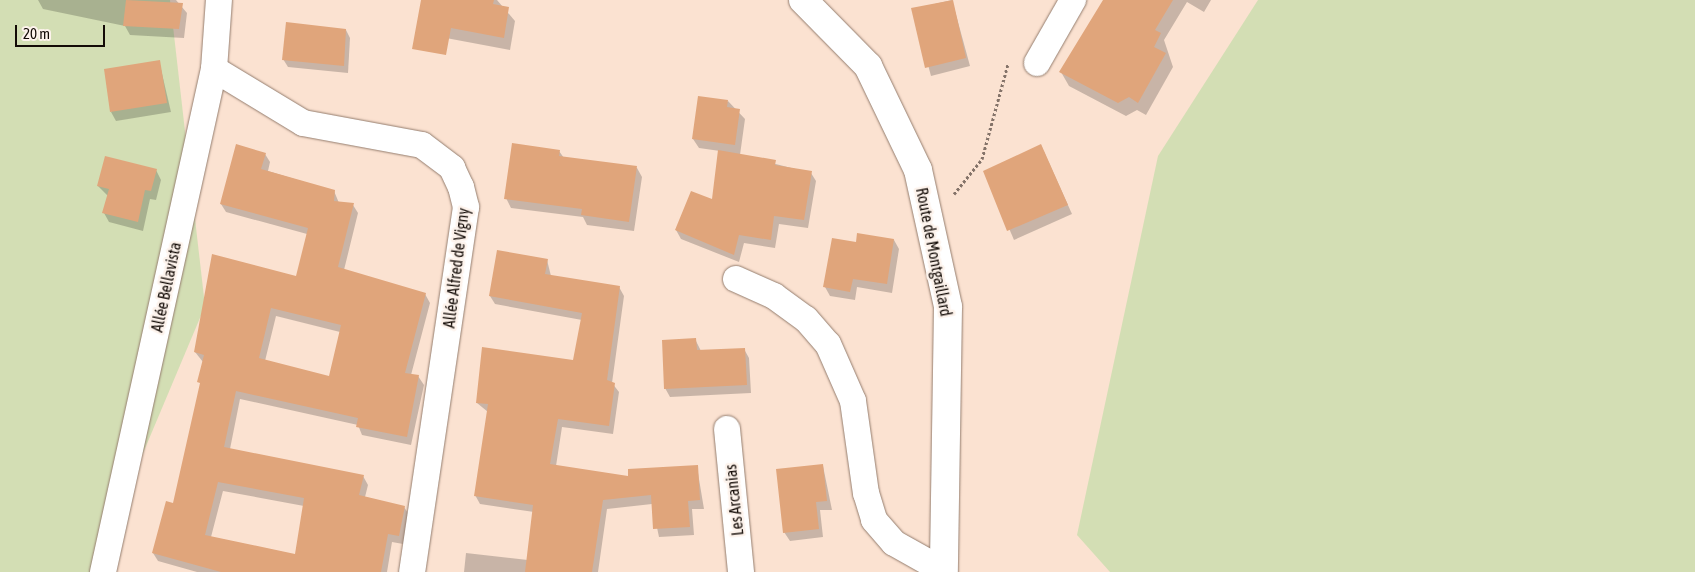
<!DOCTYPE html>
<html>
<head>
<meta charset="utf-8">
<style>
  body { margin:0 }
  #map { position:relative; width:1695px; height:572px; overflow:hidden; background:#fbe2d1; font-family:"Asap Condensed",sans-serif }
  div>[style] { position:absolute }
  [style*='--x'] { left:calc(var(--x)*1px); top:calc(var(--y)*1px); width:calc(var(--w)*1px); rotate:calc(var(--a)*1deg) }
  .green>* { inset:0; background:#d3deb4 }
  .shadow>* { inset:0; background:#0003 }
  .building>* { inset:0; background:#e0a57b }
  .path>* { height:3px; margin-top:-1.5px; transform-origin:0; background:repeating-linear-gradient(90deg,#847369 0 2.5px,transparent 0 5px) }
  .roads { filter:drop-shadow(0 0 1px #947d6e) drop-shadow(0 0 1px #947d6e) }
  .minor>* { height:26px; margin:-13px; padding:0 13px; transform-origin:13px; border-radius:13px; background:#fff }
  .tertiary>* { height:28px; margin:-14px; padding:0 14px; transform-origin:14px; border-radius:14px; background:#fff }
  span { translate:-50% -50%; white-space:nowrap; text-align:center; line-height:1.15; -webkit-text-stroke:5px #fdf3ec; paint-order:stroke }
  .street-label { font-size:16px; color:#130b06 }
  .scale { position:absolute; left:15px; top:25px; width:90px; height:22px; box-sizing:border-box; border:2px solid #130b06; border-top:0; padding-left:6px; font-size:15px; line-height:18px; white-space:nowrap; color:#130b06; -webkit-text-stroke:4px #fdf3ec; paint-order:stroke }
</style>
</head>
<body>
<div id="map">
  <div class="green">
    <i style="clip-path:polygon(0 0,170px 0,205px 306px,93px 572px,0 572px)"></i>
    <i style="clip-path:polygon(1258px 0,1695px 0,1695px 572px,1110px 572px,1077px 535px,1158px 156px)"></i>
  </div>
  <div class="shadow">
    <i style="clip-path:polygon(38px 0,176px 0,187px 13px,184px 38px,130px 35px,125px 26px,43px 9px)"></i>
    <i style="clip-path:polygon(425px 0,497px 0,515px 21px,510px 50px,446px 38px)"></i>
    <i style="clip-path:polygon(952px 0,970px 66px,931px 76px,913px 9px)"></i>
    <i style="clip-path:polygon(1104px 0,1211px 0,1204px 12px,1187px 2px,1164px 40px,1173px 67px,1146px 115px,1137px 110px,1126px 116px,1069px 86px,1061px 72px)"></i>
    <i style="clip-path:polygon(346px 30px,350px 38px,348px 73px,288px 67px,283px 59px)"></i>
    <i style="clip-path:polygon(159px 61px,171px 112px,116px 121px,111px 112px)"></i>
    <i style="clip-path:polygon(728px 101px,745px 119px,740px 155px,811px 173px,816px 181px,808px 228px,779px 224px,775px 248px,744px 243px,739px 262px,681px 239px,676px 230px,713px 201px,720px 151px,699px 148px,693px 139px)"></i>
    <i style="clip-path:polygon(1041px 145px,1072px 214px,1014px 240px,985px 172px)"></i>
    <i style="clip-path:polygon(559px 151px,564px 158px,637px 168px,642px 177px,634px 231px,587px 225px,583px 217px,511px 208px,506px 198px)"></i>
    <i style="clip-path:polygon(evenodd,265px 154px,270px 162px,268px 171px,334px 191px,339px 203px,353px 205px,358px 213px,344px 270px,425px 294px,430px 303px,411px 375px,418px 376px,424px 385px,411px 445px,362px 435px,358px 425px,240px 399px,230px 449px,363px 476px,368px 485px,365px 497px,404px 507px,410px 516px,403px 544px,392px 542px,387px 572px,197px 572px,158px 561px,153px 553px,174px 504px,201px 387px,203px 362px,195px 352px,297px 278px,307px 234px,226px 212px,221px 204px,265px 154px,276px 316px,340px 332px,330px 378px,265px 361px,276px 316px,265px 154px,223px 491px,304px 506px,296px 555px,211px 537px,223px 491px)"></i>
    <i style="clip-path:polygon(156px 170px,161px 180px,156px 200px,150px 199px,143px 231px,109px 222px,104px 213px,108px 196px,98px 186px)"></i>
    <i style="clip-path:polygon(894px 240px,899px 249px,892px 293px,857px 287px,855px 300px,830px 296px,825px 287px,857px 243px)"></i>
    <i style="clip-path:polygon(547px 260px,551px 276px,619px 287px,624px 296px,612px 383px,619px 392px,613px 434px,562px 427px,556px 466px,629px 477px,697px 467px,704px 509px,692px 509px,694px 535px,659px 537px,652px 504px,607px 509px,598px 572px,464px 572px,466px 553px,528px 560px,534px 512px,480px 504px,475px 495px,488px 412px,477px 403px,574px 361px,582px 320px,495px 304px,490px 296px)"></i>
    <i style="clip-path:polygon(695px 339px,701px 351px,744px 349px,749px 358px,751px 393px,670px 397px,665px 388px)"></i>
    <i style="clip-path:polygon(823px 466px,832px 510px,820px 510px,823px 537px,790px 541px,784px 532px)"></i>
  </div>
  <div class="building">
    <i style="clip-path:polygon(126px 0,183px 3px,179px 29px,123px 26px)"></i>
    <i style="clip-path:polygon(421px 0,494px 0,493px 4px,509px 7px,504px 38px,451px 28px,446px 55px,412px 49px)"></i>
    <i style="clip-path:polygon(953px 0,966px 58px,925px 68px,911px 8px)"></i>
    <i style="clip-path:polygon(1103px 0,1173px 0,1155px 30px,1161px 33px,1154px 47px,1166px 53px,1138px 103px,1129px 97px,1118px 103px,1059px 72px)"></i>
    <i style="clip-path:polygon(286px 22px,346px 29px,344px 66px,282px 60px)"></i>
    <i style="clip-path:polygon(160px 60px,167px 103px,110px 112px,104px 69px)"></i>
    <i style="clip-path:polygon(698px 96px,728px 100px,727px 107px,740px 109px,735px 145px,692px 139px)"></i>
    <i style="clip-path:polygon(512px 143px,560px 150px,559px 156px,637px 166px,629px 222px,581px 215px,582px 209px,504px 199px)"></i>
    <i style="clip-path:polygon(evenodd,236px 144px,266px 153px,261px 169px,335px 190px,334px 201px,354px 203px,338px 267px,426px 293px,405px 373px,419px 375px,407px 437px,356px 427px,358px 418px,236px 391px,224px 447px,364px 475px,359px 495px,405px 506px,399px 536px,388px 534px,381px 572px,221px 572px,152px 553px,166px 501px,173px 503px,200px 383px,197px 382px,204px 355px,194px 352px,212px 254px,296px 276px,308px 228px,220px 204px,236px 144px,271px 308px,341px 325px,329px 376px,259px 358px,271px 308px,236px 144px,218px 482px,304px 498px,295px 554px,205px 535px,218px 482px)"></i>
    <i style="clip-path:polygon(1041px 144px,1068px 205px,1007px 231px,983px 171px)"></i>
    <i style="clip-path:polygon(718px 150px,776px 160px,775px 165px,812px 171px,804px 220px,774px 216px,771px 240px,739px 235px,734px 255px,675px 230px,691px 191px,712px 199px)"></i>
    <i style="clip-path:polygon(105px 156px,157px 169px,151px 191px,145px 190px,138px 222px,102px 213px,109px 189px,97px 186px)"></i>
    <i style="clip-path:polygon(857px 233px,894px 239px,887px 284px,853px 279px,850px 292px,823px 287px,832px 238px,856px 242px)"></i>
    <i style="clip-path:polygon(497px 250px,548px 259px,545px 274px,620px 286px,607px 380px,615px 383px,609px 426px,558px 419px,550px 464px,628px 476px,628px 469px,698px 465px,700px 500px,688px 501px,690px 527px,653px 529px,651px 495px,603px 500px,592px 572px,525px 572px,533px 505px,474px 496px,488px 404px,476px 403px,482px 347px,573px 360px,582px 313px,489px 296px)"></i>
    <i style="clip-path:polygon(696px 338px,697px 350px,745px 348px,747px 385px,664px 389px,662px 340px)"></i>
    <i style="clip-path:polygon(823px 464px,827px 501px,816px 502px,819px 529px,783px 533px,776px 469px)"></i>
  </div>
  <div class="path">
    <i style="--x:954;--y:194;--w:45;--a:-51.3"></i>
    <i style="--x:982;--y:159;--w:98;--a:-74.7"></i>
  </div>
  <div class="roads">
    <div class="minor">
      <i style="--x:1037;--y:63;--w:73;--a:-60.3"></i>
      <i style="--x:214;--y:69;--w:104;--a:31.2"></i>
      <i style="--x:303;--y:123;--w:121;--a:10.5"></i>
      <i style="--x:422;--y:145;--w:38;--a:37"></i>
      <i style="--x:452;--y:168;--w:21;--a:65"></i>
      <i style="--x:461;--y:187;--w:21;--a:76"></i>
      <i style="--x:466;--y:207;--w:369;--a:98.4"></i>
      <i style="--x:736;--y:279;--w:42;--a:24.1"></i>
      <i style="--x:774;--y:296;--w:39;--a:36"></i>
      <i style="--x:806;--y:319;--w:33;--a:49"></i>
      <i style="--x:828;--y:344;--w:62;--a:66.3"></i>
      <i style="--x:853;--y:401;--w:93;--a:82"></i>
      <i style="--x:866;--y:493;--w:28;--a:73"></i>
      <i style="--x:874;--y:520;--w:30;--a:49"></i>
      <i style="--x:894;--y:543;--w:57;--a:29.2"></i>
      <i style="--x:727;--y:429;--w:144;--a:84.4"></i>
      <i style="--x:103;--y:572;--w:515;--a:-77.56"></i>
      <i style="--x:214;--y:69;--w:69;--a:-85.9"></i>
    </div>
    <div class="tertiary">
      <i style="--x:803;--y:0;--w:93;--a:45.4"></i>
      <i style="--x:868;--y:66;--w:115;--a:64.3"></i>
      <i style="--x:918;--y:170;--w:140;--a:77.6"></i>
      <i style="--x:948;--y:307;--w:265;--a:90.9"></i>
    </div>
  </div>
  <div class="street-label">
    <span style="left:934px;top:252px;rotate:79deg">Route de Montgaillard</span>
    <span style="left:456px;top:268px;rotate:-83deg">Allée Alfred de Vigny</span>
    <span style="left:166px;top:287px;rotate:-78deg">Allée Bellavista</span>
    <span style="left:734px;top:500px;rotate:-96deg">Les Arcanias</span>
  </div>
  <div class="scale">20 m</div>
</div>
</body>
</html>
